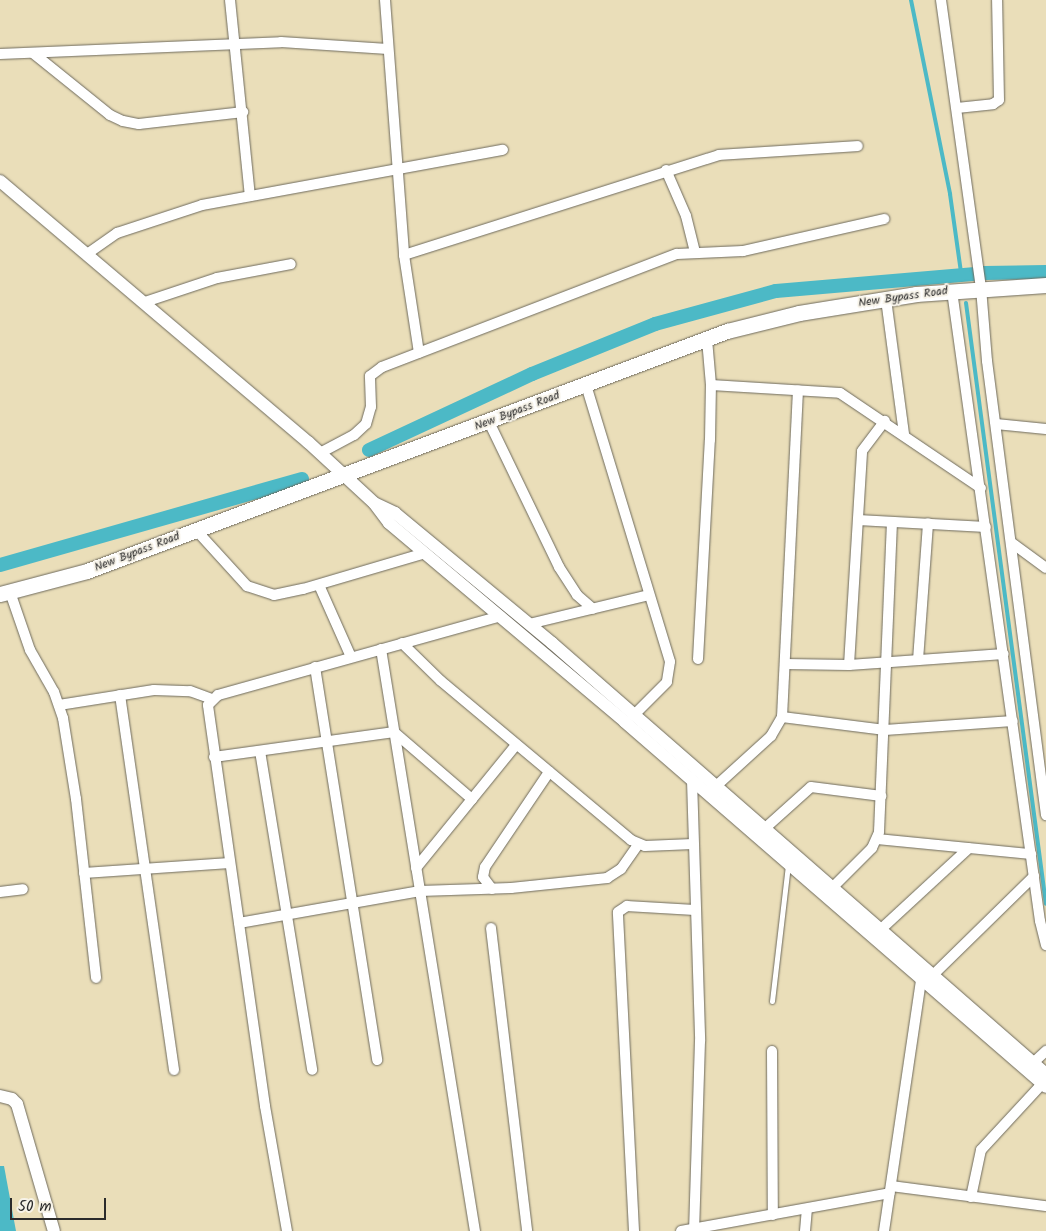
<!DOCTYPE html>
<html>
<head>
<meta charset="utf-8">
<style>
  body { margin:0 }
  #map { position:relative; width:1046px; height:1231px; overflow:hidden; background:#eadeb9; font-family:Kalam,sans-serif }
  div>[style] { position:absolute }
  [style*='--x'] { left:calc(var(--x)*1px); top:calc(var(--y)*1px); width:calc(var(--w)*1px); rotate:calc(var(--a)*1deg) }
  .water>* { inset:0; background:#4cb9c6 }
  .stream>* { height:4px; margin:-2px; padding:0 2px; transform-origin:2px; border-radius:2px; background:#4cb9c6 }
  .canal>* { height:14px; margin:-7px; padding:0 7px; transform-origin:7px; border-radius:7px; background:#4cb9c6 }
  .roads { filter:drop-shadow(0 0 1px #6e6a5d) drop-shadow(0 0 1px #6e6a5d) }
  .service>* { height:5px; margin:-2.5px; padding:0 2.5px; transform-origin:2.5px; border-radius:2.5px; background:#fff }
  .minor>* { height:10px; margin:-5px; padding:0 5px; transform-origin:5px; border-radius:5px; background:#fff }
  .tertiary>* { height:12px; margin:-6px; padding:0 6px; transform-origin:6px; border-radius:6px; background:#fff }
  .secondary>* { height:15px; margin:-7.5px; padding:0 7.5px; transform-origin:7.5px; border-radius:7.5px; background:#fff }
  span { translate:-50% -50%; white-space:nowrap; text-align:center; line-height:1.15; -webkit-text-stroke:4px #f7f3e8; paint-order:stroke }
  .street-label { font-size:12px; color:#2b2b2b }
  .scale { position:absolute; left:10px; top:1198px; width:96px; height:22px; box-sizing:border-box; border:2px solid #2b2b2b; border-top:0; padding-left:6px; font-size:15px; line-height:18px; white-space:nowrap; color:#2b2b2b; -webkit-text-stroke:4px #f7f3e8; paint-order:stroke }
</style>
</head>
<body>
<div id="map">
  <div class="water">
    <i style="clip-path:polygon(0 1166px,4px 1166px,16px 1231px,0 1231px)"></i>
  </div>
  <div class="stream">
    <i style="--x:911;--y:0;--w:198;--a:78.6"></i>
    <i style="--x:950;--y:194;--w:86;--a:82"></i>
    <i style="--x:966;--y:303;--w:606;--a:82.42"></i>
  </div>
  <div class="canal">
    <i style="--x:369;--y:450;--w:180;--a:-25"></i>
    <i style="--x:532;--y:374;--w:133;--a:-22.1"></i>
    <i style="--x:655;--y:324;--w:125;--a:-15.3"></i>
    <i style="--x:776;--y:291;--w:209;--a:-4.9"></i>
    <i style="--x:984;--y:273;--w:62;--a:-0.9"></i>
    <i style="--x:0;--y:565;--w:314;--a:-15.9"></i>
  </div>
  <div class="roads">
    <div class="service">
      <i style="--x:772;--y:1001;--w:137;--a:-83.3"></i>
    </div>
    <div class="minor">
      <i style="--x:230;--y:0;--w:197;--a:84.2"></i>
      <i style="--x:385;--y:0;--w:256;--a:85.7"></i>
      <i style="--x:404;--y:255;--w:99;--a:81.3"></i>
      <i style="--x:941;--y:0;--w:291;--a:82.1"></i>
      <i style="--x:981;--y:288;--w:73;--a:85.3"></i>
      <i style="--x:987;--y:361;--w:458;--a:82.6"></i>
      <i style="--x:33;--y:53;--w:99;--a:38.8"></i>
      <i style="--x:110;--y:115;--w:14;--a:25"></i>
      <i style="--x:123;--y:121;--w:16;--a:11"></i>
      <i style="--x:139;--y:124;--w:105;--a:-6.6"></i>
      <i style="--x:0;--y:54;--w:281;--a:-2.4"></i>
      <i style="--x:281;--y:42;--w:107;--a:3.7"></i>
      <i style="--x:957;--y:108;--w:36;--a:-6"></i>
      <i style="--x:993;--y:104;--w:7;--a:-34"></i>
      <i style="--x:999;--y:100;--w:100;--a:-91.1"></i>
      <i style="--x:666;--y:170;--w:50;--a:66.5"></i>
      <i style="--x:686;--y:216;--w:37;--a:76"></i>
      <i style="--x:87;--y:254;--w:37;--a:-35"></i>
      <i style="--x:117;--y:233;--w:89;--a:-18.2"></i>
      <i style="--x:202;--y:205;--w:306;--a:-10.4"></i>
      <i style="--x:404;--y:255;--w:330;--a:-17.6"></i>
      <i style="--x:719;--y:155;--w:139;--a:-3.7"></i>
      <i style="--x:952;--y:291;--w:636;--a:82.05"></i>
      <i style="--x:1040;--y:921;--w:25;--a:76"></i>
      <i style="--x:886;--y:299;--w:136;--a:82.4"></i>
      <i style="--x:145;--y:302;--w:76;--a:-18.4"></i>
      <i style="--x:217;--y:278;--w:75;--a:-10.7"></i>
      <i style="--x:586;--y:385;--w:289;--a:73.1"></i>
      <i style="--x:670;--y:662;--w:20;--a:99"></i>
      <i style="--x:667;--y:682;--w:47;--a:135"></i>
      <i style="--x:711;--y:385;--w:129;--a:3.5"></i>
      <i style="--x:840;--y:393;--w:170;--a:34"></i>
      <i style="--x:489;--y:422;--w:161;--a:64.2"></i>
      <i style="--x:559;--y:567;--w:33;--a:57"></i>
      <i style="--x:577;--y:595;--w:21;--a:41"></i>
      <i style="--x:996;--y:424;--w:50;--a:5.7"></i>
      <i style="--x:320;--y:453;--w:38;--a:-28"></i>
      <i style="--x:354;--y:435;--w:16;--a:-43"></i>
      <i style="--x:366;--y:424;--w:18;--a:-74"></i>
      <i style="--x:371;--y:407;--w:31;--a:-92"></i>
      <i style="--x:370;--y:376;--w:15;--a:-37"></i>
      <i style="--x:382;--y:367;--w:316;--a:-21"></i>
      <i style="--x:677;--y:254;--w:66;--a:-2.6"></i>
      <i style="--x:743;--y:251;--w:145;--a:-12.8"></i>
      <i style="--x:858;--y:520;--w:128;--a:3.1"></i>
      <i style="--x:196;--y:530;--w:76;--a:47.7"></i>
      <i style="--x:247;--y:586;--w:28;--a:18"></i>
      <i style="--x:274;--y:595;--w:30;--a:-12"></i>
      <i style="--x:303;--y:589;--w:127;--a:-16.4"></i>
      <i style="--x:1012;--y:543;--w:42;--a:36.3"></i>
      <i style="--x:319;--y:585;--w:79;--a:66"></i>
      <i style="--x:10;--y:592;--w:61;--a:71"></i>
      <i style="--x:30;--y:650;--w:48;--a:60.3"></i>
      <i style="--x:54;--y:692;--w:28;--a:71"></i>
      <i style="--x:63;--y:718;--w:82;--a:80.9"></i>
      <i style="--x:76;--y:799;--w:180;--a:83.6"></i>
      <i style="--x:529;--y:624;--w:123;--a:-13.6"></i>
      <i style="--x:402;--y:643;--w:54;--a:44.3"></i>
      <i style="--x:441;--y:681;--w:248;--a:39.9"></i>
      <i style="--x:631;--y:840;--w:15;--a:23"></i>
      <i style="--x:645;--y:846;--w:48;--a:-2.4"></i>
      <i style="--x:381;--y:649;--w:590;--a:80.83"></i>
      <i style="--x:698;--y:659;--w:219;--a:-86.9"></i>
      <i style="--x:710;--y:440;--w:55;--a:-89"></i>
      <i style="--x:711;--y:385;--w:46;--a:-95"></i>
      <i style="--x:918;--y:660;--w:137;--a:-85.8"></i>
      <i style="--x:785;--y:664;--w:64;--a:0.9"></i>
      <i style="--x:849;--y:665;--w:155;--a:-4.1"></i>
      <i style="--x:849;--y:665;--w:214;--a:-86.5"></i>
      <i style="--x:862;--y:451;--w:38;--a:-53"></i>
      <i style="--x:315;--y:667;--w:398;--a:81"></i>
      <i style="--x:120;--y:695;--w:379;--a:81.8"></i>
      <i style="--x:59;--y:705;--w:96;--a:-9"></i>
      <i style="--x:154;--y:690;--w:36;--a:2"></i>
      <i style="--x:190;--y:691;--w:23;--a:20"></i>
      <i style="--x:782;--y:717;--w:104;--a:7.2"></i>
      <i style="--x:885;--y:730;--w:128;--a:-4"></i>
      <i style="--x:260;--y:751;--w:323;--a:80.7"></i>
      <i style="--x:214;--y:757;--w:182;--a:-7.9"></i>
      <i style="--x:394;--y:732;--w:103;--a:40.7"></i>
      <i style="--x:692;--y:780;--w:261;--a:88.2"></i>
      <i style="--x:700;--y:1041;--w:188;--a:91.8"></i>
      <i style="--x:715;--y:787;--w:76;--a:-42.3"></i>
      <i style="--x:771;--y:736;--w:22;--a:-60"></i>
      <i style="--x:782;--y:717;--w:327;--a:-87.2"></i>
      <i style="--x:763;--y:830;--w:64;--a:-41.9"></i>
      <i style="--x:811;--y:787;--w:71;--a:7.3"></i>
      <i style="--x:877;--y:839;--w:155;--a:5.6"></i>
      <i style="--x:416;--y:868;--w:159;--a:-50.9"></i>
      <i style="--x:84;--y:873;--w:146;--a:-3.9"></i>
      <i style="--x:492;--y:889;--w:15;--a:-127"></i>
      <i style="--x:483;--y:877;--w:10;--a:-79"></i>
      <i style="--x:485;--y:867;--w:115;--a:-56"></i>
      <i style="--x:831;--y:889;--w:58;--a:-45"></i>
      <i style="--x:872;--y:848;--w:17;--a:-66"></i>
      <i style="--x:879;--y:832;--w:310;--a:-87.6"></i>
      <i style="--x:0;--y:892;--w:23;--a:-7"></i>
      <i style="--x:239;--y:923;--w:184;--a:-10"></i>
      <i style="--x:420;--y:891;--w:91;--a:-1.9"></i>
      <i style="--x:511;--y:888;--w:97;--a:-5.9"></i>
      <i style="--x:607;--y:878;--w:17;--a:-33"></i>
      <i style="--x:621;--y:869;--w:29;--a:-55"></i>
      <i style="--x:491;--y:928;--w:305;--a:83.2"></i>
      <i style="--x:879;--y:931;--w:122;--a:-42.7"></i>
      <i style="--x:932;--y:976;--w:143;--a:-44.4"></i>
      <i style="--x:772;--y:1051;--w:164;--a:89.7"></i>
      <i style="--x:1033;--y:1063;--w:18;--a:-43"></i>
      <i style="--x:891;--y:1186;--w:156;--a:7.4"></i>
      <i style="--x:971;--y:1197;--w:48;--a:-78"></i>
      <i style="--x:981;--y:1150;--w:90;--a:-47.3"></i>
      <i style="--x:287;--y:1231;--w:127;--a:-100"></i>
      <i style="--x:265;--y:1106;--w:405;--a:-98.1"></i>
      <i style="--x:208;--y:705;--w:14;--a:-45"></i>
      <i style="--x:218;--y:695;--w:293;--a:-15.6"></i>
      <i style="--x:634;--y:1231;--w:319;--a:-92.9"></i>
      <i style="--x:618;--y:912;--w:11;--a:-34"></i>
      <i style="--x:627;--y:906;--w:67;--a:3.4"></i>
      <i style="--x:681;--y:1231;--w:212;--a:-10.3"></i>
      <i style="--x:805;--y:1231;--w:22;--a:-85"></i>
      <i style="--x:884;--y:1231;--w:255;--a:-81.6"></i>
    </div>
    <div class="tertiary">
      <i style="--x:0;--y:181;--w:404;--a:40.3"></i>
      <i style="--x:308;--y:442;--w:90;--a:42.7"></i>
      <i style="--x:374;--y:503;--w:25;--a:53"></i>
      <i style="--x:389;--y:523;--w:309;--a:40.1"></i>
      <i style="--x:625;--y:722;--w:557;--a:40.92"></i>
      <i style="--x:376;--y:504;--w:21;--a:25"></i>
      <i style="--x:395;--y:513;--w:204;--a:39.6"></i>
      <i style="--x:552;--y:643;--w:656;--a:41.1"></i>
      <i style="--x:0;--y:1096;--w:12;--a:14"></i>
      <i style="--x:12;--y:1099;--w:7;--a:45"></i>
      <i style="--x:17;--y:1104;--w:132;--a:73.8"></i>
    </div>
    <div class="secondary">
      <i style="--x:0;--y:594;--w:90;--a:-14.8"></i>
      <i style="--x:87;--y:571;--w:684;--a:-20.56"></i>
      <i style="--x:727;--y:331;--w:74;--a:-14"></i>
      <i style="--x:799;--y:313;--w:119;--a:-9.2"></i>
      <i style="--x:916;--y:294;--w:130;--a:-4"></i>
    </div>
  </div>
  <div class="street-label">
    <span style="left:903px;top:297px;rotate:-8deg">New Bypass Road</span>
    <span style="left:517px;top:411px;rotate:-21deg">New Bypass Road</span>
    <span style="left:137px;top:552px;rotate:-21deg">New Bypass Road</span>
  </div>
  <div class="scale">50 m</div>
</div>
</body>
</html>
